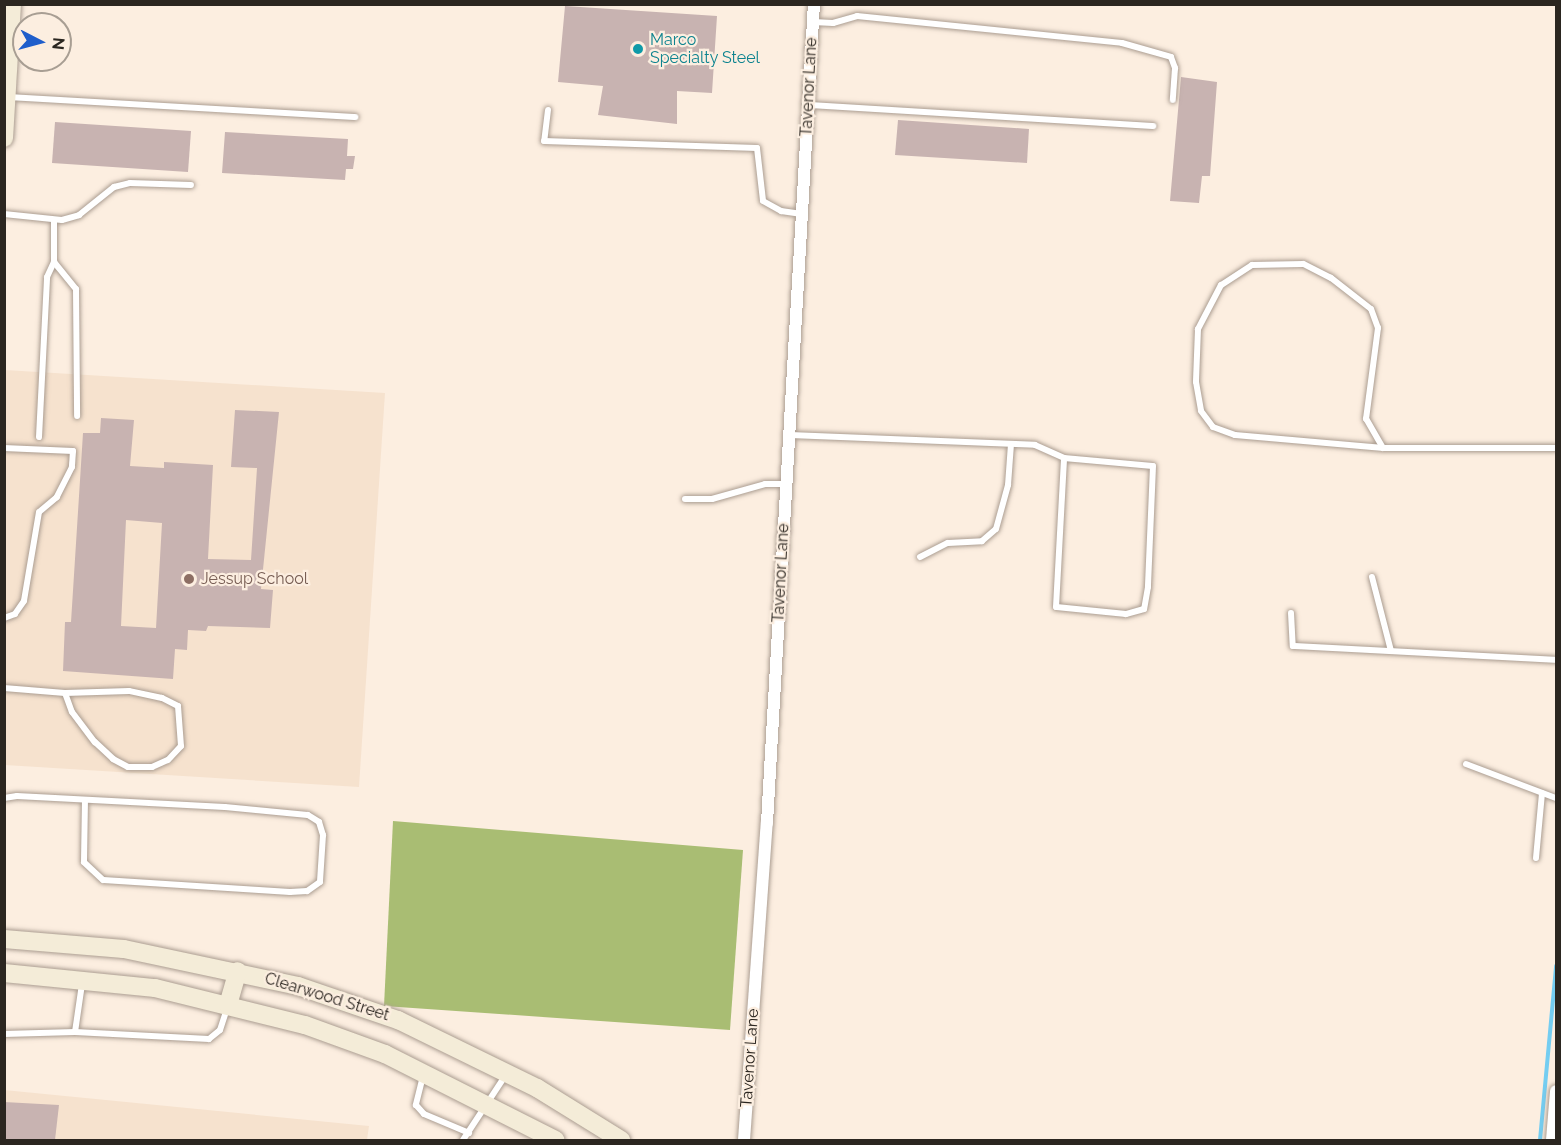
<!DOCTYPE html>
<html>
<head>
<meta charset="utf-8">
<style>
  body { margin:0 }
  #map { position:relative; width:1561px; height:1145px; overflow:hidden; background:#fceee0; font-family:Raleway,sans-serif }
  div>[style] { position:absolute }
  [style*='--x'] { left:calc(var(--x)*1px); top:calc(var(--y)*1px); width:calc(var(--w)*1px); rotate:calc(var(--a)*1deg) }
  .built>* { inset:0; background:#f6e2ce }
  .forest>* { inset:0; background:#a9bd73 }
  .stream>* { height:4px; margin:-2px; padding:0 2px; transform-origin:2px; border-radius:2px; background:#74cdf1 }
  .building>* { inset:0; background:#c8b3b1 }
  .roads { filter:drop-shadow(0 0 2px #ab9d91) drop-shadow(0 0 2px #ab9d91) }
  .lane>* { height:6px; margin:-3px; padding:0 3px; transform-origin:3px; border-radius:3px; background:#fff }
  .street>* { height:12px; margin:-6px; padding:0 6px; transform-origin:6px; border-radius:6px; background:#fff }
  .secondary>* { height:18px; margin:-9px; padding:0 9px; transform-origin:9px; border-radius:9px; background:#f4ecd8 }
  .dots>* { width:16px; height:16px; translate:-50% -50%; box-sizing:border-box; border:3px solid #fceee0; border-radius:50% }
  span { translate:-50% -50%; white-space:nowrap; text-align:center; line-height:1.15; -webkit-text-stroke:4.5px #fceee0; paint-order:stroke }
  .culture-label { font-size:16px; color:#0d838f }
  .left { translate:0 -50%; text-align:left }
  .street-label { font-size:16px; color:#2b2620 }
  .education-label { font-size:16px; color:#785e54 }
  .frame { position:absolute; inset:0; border:6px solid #2b2620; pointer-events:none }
  .north { position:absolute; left:12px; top:12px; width:60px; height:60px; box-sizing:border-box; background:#fceee0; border:2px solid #a89e93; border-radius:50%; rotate:96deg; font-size:16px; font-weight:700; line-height:24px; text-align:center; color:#2b2620 }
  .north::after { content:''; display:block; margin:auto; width:21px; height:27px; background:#1f5ecb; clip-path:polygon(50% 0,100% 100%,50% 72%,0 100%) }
</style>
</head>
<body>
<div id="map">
  <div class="built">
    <i style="clip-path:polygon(5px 370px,385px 393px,359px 787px,5px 765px)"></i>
    <i style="clip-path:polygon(4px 1090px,369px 1126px,367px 1140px,5px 1140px)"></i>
  </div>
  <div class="forest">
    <i style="clip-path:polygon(393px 821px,743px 850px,730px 1030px,384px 1006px)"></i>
  </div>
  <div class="stream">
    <i style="--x:1540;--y:1140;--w:175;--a:-84.7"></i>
  </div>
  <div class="building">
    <i style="clip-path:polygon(565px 6px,717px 16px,712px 93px,677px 91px,677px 124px,598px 115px,603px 86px,558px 82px)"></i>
    <i style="clip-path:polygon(1181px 77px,1217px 82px,1210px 176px,1202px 176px,1199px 203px,1170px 201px)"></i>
    <i style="clip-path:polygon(898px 120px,1029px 129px,1027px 163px,895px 155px)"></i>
    <i style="clip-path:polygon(55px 122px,191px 131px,188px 172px,52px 163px)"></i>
    <i style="clip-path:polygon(225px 132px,348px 139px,347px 156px,355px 156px,353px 169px,346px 169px,345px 180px,222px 173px)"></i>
    <i style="clip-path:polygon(evenodd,235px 410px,279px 412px,261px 589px,273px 590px,270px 628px,208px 626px,206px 631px,188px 630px,187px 650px,175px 649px,173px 679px,63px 671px,65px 622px,71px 622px,83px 433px,100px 433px,101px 418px,134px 420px,130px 466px,164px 468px,164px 462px,213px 465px,208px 559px,251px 560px,257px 468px,231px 467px,235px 410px,126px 520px,162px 523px,156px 628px,121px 626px,126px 520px)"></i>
    <i style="clip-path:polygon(4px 1102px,59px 1105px,55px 1140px,4px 1140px)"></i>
  </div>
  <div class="roads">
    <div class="lane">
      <i style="--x:813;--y:22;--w:20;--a:3"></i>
      <i style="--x:833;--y:23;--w:25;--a:-16"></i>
      <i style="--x:857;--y:16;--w:266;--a:5.8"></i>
      <i style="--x:1122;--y:43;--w:51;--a:15.9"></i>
      <i style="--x:1171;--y:57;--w:12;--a:70"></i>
      <i style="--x:1175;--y:68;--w:32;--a:94"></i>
      <i style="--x:7;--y:97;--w:349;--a:3.3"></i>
      <i style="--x:809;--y:105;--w:345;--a:3.5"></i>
      <i style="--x:548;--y:110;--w:31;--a:97"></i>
      <i style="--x:544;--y:141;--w:213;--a:1.9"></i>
      <i style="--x:757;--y:148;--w:53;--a:83.5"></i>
      <i style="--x:763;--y:201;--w:21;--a:29"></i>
      <i style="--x:781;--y:211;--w:21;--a:8"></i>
      <i style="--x:4;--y:214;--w:58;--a:5.9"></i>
      <i style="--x:62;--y:220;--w:18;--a:-16"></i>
      <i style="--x:79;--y:215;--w:45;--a:-38.7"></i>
      <i style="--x:114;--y:187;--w:16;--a:-14"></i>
      <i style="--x:130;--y:183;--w:61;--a:1.9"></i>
      <i style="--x:54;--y:220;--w:42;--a:90"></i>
      <i style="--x:54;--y:262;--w:35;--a:51"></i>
      <i style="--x:76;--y:289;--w:127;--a:89.5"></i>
      <i style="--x:790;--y:435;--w:245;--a:2.3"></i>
      <i style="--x:1035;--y:445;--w:32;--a:24"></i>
      <i style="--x:1064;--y:458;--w:89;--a:5.1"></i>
      <i style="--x:1153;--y:466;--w:121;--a:92.4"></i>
      <i style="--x:1148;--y:587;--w:22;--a:100"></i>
      <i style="--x:1144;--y:609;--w:19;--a:164"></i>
      <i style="--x:1126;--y:614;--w:70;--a:-174.3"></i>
      <i style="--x:1056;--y:607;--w:149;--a:-86.9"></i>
      <i style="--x:39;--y:437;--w:160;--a:-87.1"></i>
      <i style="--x:47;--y:277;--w:17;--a:-65"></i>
      <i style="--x:4;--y:448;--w:69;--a:2.5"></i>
      <i style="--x:73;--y:451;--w:16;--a:94"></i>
      <i style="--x:72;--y:467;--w:34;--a:117"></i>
      <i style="--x:57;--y:497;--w:23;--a:140"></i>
      <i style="--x:39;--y:512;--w:90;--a:99.6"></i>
      <i style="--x:24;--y:601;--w:16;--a:125"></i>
      <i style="--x:15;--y:614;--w:12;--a:160"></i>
      <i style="--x:1383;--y:448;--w:34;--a:-120"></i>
      <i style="--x:1366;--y:419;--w:92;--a:-82.5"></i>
      <i style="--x:1378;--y:328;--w:20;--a:-110"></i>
      <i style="--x:1371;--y:309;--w:51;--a:-142.2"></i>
      <i style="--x:1331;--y:278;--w:31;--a:-153"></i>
      <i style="--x:1303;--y:264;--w:51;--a:178.9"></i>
      <i style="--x:1252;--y:265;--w:37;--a:147"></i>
      <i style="--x:1221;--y:285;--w:50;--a:117.6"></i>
      <i style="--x:1198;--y:329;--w:53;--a:92.2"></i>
      <i style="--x:1196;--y:382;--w:29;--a:80"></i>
      <i style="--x:1201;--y:411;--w:20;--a:53"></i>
      <i style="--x:1213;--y:427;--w:23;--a:20"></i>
      <i style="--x:1235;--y:435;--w:149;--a:5"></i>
      <i style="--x:1383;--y:448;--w:173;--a:0"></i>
      <i style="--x:685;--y:499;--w:27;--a:0"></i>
      <i style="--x:712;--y:499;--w:55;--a:-15.8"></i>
      <i style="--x:765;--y:484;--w:21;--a:0"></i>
      <i style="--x:920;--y:557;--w:31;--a:-27"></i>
      <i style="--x:948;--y:543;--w:34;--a:-3"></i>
      <i style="--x:982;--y:541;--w:18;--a:-41"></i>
      <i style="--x:996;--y:529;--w:46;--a:-74.7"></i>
      <i style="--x:1008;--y:485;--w:41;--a:-85.8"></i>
      <i style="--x:1372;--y:577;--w:76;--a:75.6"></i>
      <i style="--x:1291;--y:613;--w:33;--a:87"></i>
      <i style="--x:1293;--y:646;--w:263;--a:3"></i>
      <i style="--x:4;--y:688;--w:61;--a:4.7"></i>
      <i style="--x:65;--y:693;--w:20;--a:70"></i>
      <i style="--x:72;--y:712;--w:38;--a:53"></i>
      <i style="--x:95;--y:742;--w:25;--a:43"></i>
      <i style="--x:113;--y:759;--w:17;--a:28"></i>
      <i style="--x:128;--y:767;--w:24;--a:0"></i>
      <i style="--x:152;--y:767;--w:17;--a:-24"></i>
      <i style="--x:168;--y:760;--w:19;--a:-47"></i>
      <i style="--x:181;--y:746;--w:40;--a:-94.3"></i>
      <i style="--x:178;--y:706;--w:18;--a:-153"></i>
      <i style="--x:162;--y:698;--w:34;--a:-168"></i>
      <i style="--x:129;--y:691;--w:64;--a:178.2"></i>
      <i style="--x:1466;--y:764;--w:96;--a:20.7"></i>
      <i style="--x:4;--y:798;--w:13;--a:-9"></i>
      <i style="--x:17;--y:796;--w:208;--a:3"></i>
      <i style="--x:225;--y:807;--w:83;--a:5.5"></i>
      <i style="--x:308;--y:815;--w:13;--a:32"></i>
      <i style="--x:319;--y:822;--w:14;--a:73"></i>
      <i style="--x:323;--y:835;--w:47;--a:93.7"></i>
      <i style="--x:320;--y:882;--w:16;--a:145"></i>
      <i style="--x:307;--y:891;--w:17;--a:177"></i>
      <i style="--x:290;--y:892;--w:187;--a:-176.3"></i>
      <i style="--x:103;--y:880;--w:26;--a:-137"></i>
      <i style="--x:84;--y:862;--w:62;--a:-89.1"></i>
      <i style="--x:1536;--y:858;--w:65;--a:-84.7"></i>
      <i style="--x:75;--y:1032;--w:49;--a:-81.7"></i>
      <i style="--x:4;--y:1034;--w:71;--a:-1.6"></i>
      <i style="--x:75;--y:1032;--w:134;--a:3"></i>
      <i style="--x:209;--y:1039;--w:14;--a:-39"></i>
      <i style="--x:220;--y:1030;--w:22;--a:-72"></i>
      <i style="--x:423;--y:1076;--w:30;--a:104"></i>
      <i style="--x:416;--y:1105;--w:12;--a:48"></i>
      <i style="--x:424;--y:1114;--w:49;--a:22.9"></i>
      <i style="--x:463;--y:1140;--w:77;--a:-56.7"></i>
    </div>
    <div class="street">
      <i style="--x:744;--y:1140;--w:318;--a:-85.9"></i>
      <i style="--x:767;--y:823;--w:820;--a:-86.72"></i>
      <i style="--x:1552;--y:1140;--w:49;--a:-85.3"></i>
    </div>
    <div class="secondary">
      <i style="--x:4;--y:138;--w:134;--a:-86.6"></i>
      <i style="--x:4;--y:939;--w:120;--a:4.8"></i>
      <i style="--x:124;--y:949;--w:178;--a:12"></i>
      <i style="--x:298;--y:986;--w:106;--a:18.8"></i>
      <i style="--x:398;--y:1020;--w:155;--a:26.1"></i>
      <i style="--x:537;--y:1088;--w:99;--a:31.8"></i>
      <i style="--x:4;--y:973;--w:152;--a:5.7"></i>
      <i style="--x:155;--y:988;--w:154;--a:13.9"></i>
      <i style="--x:305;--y:1025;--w:85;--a:19.9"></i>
      <i style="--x:385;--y:1054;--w:191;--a:26.8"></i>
      <i style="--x:228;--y:1005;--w:35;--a:-74"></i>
    </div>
  </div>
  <div class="dots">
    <i style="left:638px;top:49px;background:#0f9aa8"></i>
    <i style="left:189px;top:579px;background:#8d6e63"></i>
  </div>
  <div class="culture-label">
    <span class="left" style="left:650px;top:49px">Marco<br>Specialty Steel</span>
  </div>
  <div class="street-label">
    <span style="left:809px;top:87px;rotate:-87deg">Tavenor Lane</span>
    <span style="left:781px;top:573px;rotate:-87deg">Tavenor Lane</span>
    <span style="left:327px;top:997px;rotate:17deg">Clearwood Street</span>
    <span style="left:750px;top:1058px;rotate:-86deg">Tavenor Lane</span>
  </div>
  <div class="education-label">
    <span class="left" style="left:201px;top:579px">Jessup School</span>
  </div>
  <div class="frame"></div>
  <div class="north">N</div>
</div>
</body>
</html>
